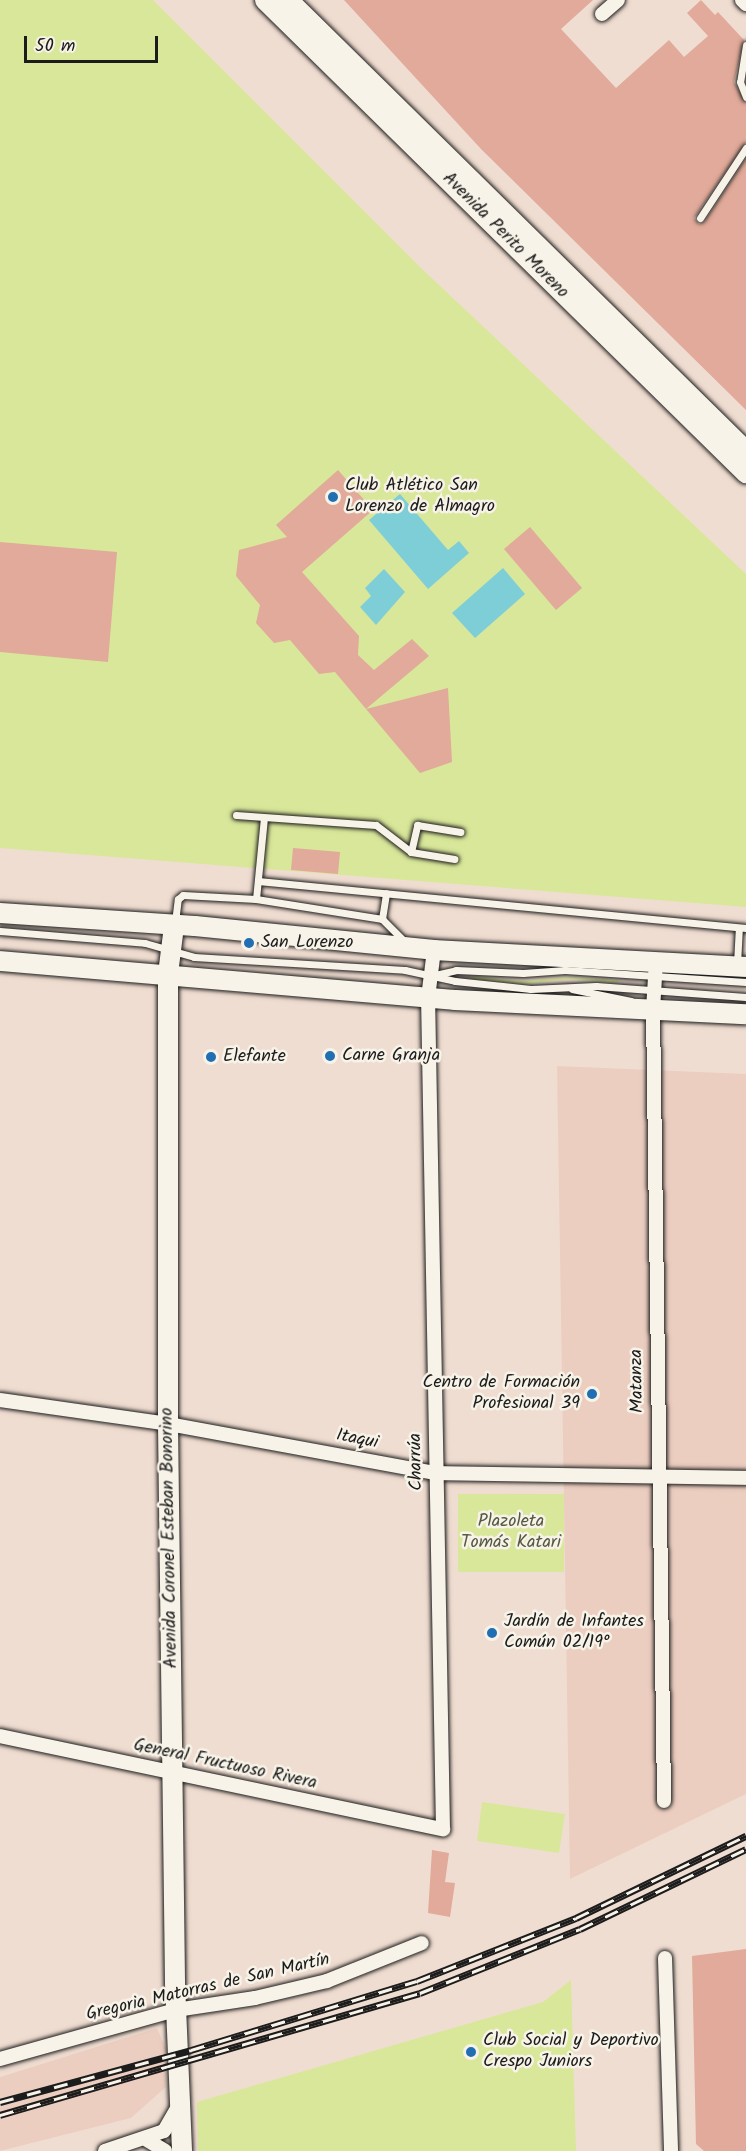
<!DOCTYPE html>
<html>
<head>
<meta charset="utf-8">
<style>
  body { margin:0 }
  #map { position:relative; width:746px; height:2151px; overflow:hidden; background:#f0ddd1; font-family:Kalam,sans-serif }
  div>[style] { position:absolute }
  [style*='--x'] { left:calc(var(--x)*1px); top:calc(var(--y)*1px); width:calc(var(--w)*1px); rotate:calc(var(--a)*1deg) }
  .built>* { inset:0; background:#eccec0 }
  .green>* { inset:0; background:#d9e79a }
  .water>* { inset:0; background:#7eced7 }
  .building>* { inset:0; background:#e1aa9a }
  .roads { filter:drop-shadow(0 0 2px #1c1c1c) drop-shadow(0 0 2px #1c1c1c) }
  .lane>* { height:7px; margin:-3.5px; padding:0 3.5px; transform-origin:3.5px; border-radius:3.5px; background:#f7f3e8 }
  .street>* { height:14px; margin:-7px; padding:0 7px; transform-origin:7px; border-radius:7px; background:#f7f3e8 }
  .secondary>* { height:20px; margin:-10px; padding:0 10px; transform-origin:10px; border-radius:10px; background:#f7f3e8 }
  .rail>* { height:7px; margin-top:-3.5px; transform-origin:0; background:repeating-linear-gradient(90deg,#f7f3e8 0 14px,#1c1c1c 0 28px); box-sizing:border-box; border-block:2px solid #1c1c1c }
  .dots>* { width:16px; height:16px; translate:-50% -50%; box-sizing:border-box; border:3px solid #f7f3e8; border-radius:50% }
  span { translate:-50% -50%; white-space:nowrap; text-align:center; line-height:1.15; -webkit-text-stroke:5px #f7f3e8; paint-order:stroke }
  .street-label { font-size:18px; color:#1c1c1c }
  .poi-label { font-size:18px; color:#1c1c1c }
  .left { translate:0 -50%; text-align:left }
  .right { translate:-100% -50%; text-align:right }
  .park-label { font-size:18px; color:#555942 }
  .scale { position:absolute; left:24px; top:36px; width:134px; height:27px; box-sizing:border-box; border:3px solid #1c1c1c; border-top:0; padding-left:8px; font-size:18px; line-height:21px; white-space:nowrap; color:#1c1c1c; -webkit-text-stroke:4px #f7f3e8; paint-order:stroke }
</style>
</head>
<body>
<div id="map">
  <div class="built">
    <i style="clip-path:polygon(557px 1066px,746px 1074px,746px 1794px,570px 1879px)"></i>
    <i style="clip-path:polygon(157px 2028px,166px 2049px,166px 2087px,131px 2118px,0 2151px,0 2077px)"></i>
  </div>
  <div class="green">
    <i style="clip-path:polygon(0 0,153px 0,422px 269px,746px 574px,746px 907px,0 848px)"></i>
    <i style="clip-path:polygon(472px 976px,521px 981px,569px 977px,618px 980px,618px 983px,570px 979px,526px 984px,470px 979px)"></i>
    <i style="clip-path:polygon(458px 1494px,564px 1494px,564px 1572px,458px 1572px)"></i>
    <i style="clip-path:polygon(482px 1802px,565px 1814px,559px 1853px,477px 1841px)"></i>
    <i style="clip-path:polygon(571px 1980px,576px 2151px,198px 2151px,197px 2102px,543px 2002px)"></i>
  </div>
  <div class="water">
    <i style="clip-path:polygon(400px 494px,448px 550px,459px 541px,469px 553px,428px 589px,369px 520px)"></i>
    <i style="clip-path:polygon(503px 568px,525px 594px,475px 638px,452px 613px)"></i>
    <i style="clip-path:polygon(384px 569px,405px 592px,376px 625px,360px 607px,371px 596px,365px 588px)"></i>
  </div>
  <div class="building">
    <i style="clip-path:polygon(344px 0,593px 0,561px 29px,616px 88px,669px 40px,684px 57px,708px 36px,687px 13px,701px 0,715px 15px,718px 12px,744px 40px,734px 82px,746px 103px,746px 142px,694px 218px,699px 224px,705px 221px,746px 158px,746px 410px,481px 149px)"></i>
    <i style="clip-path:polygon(338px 470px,373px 510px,302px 572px,359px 636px,358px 655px,374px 670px,412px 639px,429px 656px,366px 709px,335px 672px,319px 674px,290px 640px,274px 643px,256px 623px,260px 605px,236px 576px,239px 550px,287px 537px,276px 525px)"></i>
    <i style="clip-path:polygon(530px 527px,582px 588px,556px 610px,504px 549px)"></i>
    <i style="clip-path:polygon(0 542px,117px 552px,108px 662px,0 652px)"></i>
    <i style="clip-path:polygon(448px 688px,452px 762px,420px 773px,366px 709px)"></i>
    <i style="clip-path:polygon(293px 848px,340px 852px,338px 874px,291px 870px)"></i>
    <i style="clip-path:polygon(432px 1850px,449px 1853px,445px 1882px,455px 1883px,450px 1917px,428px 1913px)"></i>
    <i style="clip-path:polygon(746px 1949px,746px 2151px,704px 2151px,696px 2144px,692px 1956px)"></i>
  </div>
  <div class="roads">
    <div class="lane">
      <i style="--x:746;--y:45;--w:37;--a:99"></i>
      <i style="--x:740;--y:82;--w:16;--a:68"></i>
      <i style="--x:700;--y:218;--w:84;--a:-56.7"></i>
      <i style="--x:236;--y:815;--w:140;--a:4.1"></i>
      <i style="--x:376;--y:825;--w:44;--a:37.6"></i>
      <i style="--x:411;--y:852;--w:44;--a:9.2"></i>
      <i style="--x:411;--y:852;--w:28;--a:-77"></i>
      <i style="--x:417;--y:825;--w:44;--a:9.2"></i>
      <i style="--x:258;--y:881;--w:490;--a:5.5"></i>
      <i style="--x:256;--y:899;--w:81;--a:-84.4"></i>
      <i style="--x:382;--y:919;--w:26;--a:-81"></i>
      <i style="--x:175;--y:922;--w:23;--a:-83"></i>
      <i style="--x:178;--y:899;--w:6;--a:-39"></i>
      <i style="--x:183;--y:895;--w:73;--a:3.1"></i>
      <i style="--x:256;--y:899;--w:128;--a:9"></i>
      <i style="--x:382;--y:919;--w:34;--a:45"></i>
      <i style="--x:0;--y:931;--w:145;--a:4.7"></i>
      <i style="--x:145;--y:943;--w:51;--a:15.9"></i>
      <i style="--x:194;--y:957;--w:211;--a:3.5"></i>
      <i style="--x:405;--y:970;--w:51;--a:12.4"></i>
      <i style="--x:455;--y:981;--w:76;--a:6"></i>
      <i style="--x:531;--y:989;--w:65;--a:-2.6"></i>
      <i style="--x:596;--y:986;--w:150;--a:4.2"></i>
      <i style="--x:737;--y:964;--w:36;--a:-87"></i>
      <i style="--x:435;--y:975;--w:22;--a:-13"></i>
      <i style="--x:456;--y:970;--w:67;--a:2.6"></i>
      <i style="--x:523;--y:973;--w:42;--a:-4.1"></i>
      <i style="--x:565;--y:970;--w:181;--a:3.8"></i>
      <i style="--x:572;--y:989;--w:60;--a:11.5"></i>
    </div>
    <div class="street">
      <i style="--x:742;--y:0;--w:6;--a:45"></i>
      <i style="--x:602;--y:14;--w:21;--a:-41"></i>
      <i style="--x:656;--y:961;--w:49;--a:93.5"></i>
      <i style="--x:653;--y:1010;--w:791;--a:89.2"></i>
      <i style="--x:0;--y:1400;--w:170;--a:8.1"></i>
      <i style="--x:168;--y:1424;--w:272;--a:10.4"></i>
      <i style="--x:436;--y:1473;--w:310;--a:0.9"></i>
      <i style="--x:0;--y:1736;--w:453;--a:11.9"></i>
      <i style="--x:443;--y:1829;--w:831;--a:-91.03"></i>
      <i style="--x:428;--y:998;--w:48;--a:-82.9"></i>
      <i style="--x:665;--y:1958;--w:193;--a:88.2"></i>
      <i style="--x:0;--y:2059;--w:183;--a:-15.6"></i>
      <i style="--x:176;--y:2010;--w:80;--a:-8.6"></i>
      <i style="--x:255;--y:1998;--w:74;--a:-13.3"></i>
      <i style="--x:327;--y:1981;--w:102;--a:-21.8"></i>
      <i style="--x:147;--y:2140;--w:21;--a:31"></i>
      <i style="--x:105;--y:2151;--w:62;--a:-18.7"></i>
      <i style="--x:164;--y:2131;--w:30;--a:-60"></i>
    </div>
    <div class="secondary">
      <i style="--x:265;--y:0;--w:675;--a:44.52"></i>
      <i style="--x:288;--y:0;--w:643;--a:44.56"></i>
      <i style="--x:0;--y:913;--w:195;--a:3.8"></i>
      <i style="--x:195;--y:926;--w:240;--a:5.7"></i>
      <i style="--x:434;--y:950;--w:312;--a:3.1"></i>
      <i style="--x:174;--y:926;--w:48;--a:97.1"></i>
      <i style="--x:168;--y:974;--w:450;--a:90"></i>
      <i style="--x:168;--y:1424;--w:559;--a:89.28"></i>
      <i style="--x:175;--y:1983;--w:168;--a:87.6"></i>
      <i style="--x:0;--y:961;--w:457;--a:4.9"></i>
      <i style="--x:455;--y:1000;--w:291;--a:2.8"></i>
    </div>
  </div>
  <div class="rail">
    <i style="--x:0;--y:2102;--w:198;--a:-15.2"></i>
    <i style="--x:191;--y:2050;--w:236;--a:-17"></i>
    <i style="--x:417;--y:1981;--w:171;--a:-21.6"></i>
    <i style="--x:576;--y:1918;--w:189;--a:-25.8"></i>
    <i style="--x:0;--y:2115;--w:437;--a:-16.2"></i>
    <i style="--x:420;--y:1993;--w:172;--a:-21.8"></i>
    <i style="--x:580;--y:1929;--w:184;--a:-25.7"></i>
  </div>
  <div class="dots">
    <i style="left:333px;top:497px;background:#1f6fb2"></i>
    <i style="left:249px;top:943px;background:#1f6fb2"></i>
    <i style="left:330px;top:1056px;background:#1f6fb2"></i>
    <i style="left:211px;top:1057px;background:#1f6fb2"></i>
    <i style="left:592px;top:1394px;background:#1f6fb2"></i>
    <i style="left:492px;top:1633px;background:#1f6fb2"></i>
    <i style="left:471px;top:2052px;background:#1f6fb2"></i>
  </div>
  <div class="street-label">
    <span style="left:505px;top:236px;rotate:45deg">Avenida Perito Moreno</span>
    <span style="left:638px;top:1381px;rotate:-91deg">Matanza</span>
    <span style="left:357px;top:1440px;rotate:11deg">Itaqui</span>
    <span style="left:417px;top:1462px;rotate:-91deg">Charrúa</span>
    <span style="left:170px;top:1538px;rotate:-91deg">Avenida Coronel Esteban Bonorino</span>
    <span style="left:225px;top:1765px;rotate:12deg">General Fructuoso Rivera</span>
    <span style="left:208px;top:1988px;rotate:-13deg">Gregoria Matorras de San Martín</span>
  </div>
  <div class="poi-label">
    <span class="left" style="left:345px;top:497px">Club Atlético San<br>Lorenzo de Almagro</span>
    <span class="left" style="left:261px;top:943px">San Lorenzo</span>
    <span class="left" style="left:342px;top:1056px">Carne Granja</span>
    <span class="left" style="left:223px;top:1057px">Elefante</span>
    <span class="right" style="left:580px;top:1394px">Centro de Formación<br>Profesional 39</span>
    <span class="left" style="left:504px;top:1633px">Jardín de Infantes<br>Común 02/19°</span>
    <span class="left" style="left:483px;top:2052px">Club Social y Deportivo<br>Crespo Juniors</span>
  </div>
  <div class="park-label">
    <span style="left:511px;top:1533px">Plazoleta<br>Tomás Katari</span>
  </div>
  <div class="scale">50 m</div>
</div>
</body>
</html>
